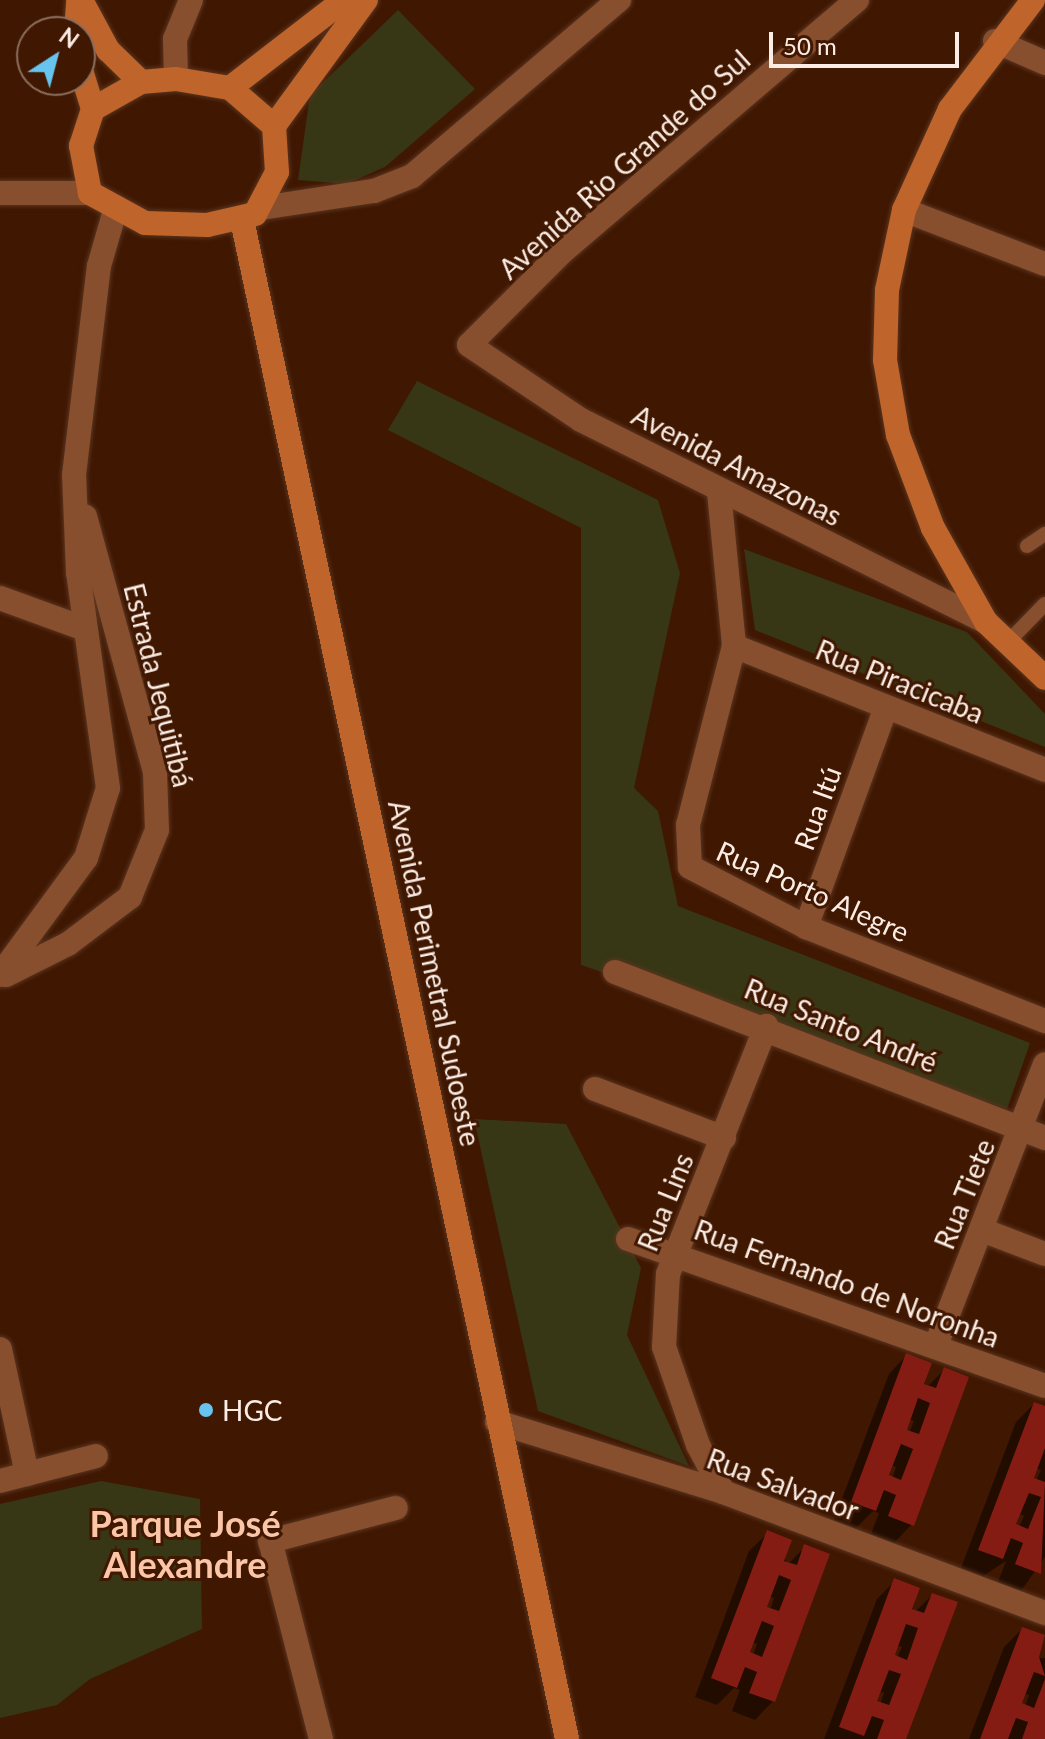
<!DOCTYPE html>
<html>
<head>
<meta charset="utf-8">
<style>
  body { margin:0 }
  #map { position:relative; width:1045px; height:1739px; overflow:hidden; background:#401700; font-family:Lato,sans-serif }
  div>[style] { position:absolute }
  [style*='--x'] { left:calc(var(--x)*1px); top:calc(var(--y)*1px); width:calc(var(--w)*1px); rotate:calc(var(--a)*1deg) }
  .green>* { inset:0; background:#373715 }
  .shadow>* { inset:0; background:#0007 }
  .building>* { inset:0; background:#851c13 }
  .roads { filter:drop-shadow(0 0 2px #5a3520) drop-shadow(0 0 2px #5a3520) }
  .lane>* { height:14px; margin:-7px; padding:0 7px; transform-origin:7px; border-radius:7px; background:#884f2e }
  .street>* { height:24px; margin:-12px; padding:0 12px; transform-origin:12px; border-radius:12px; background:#884f2e }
  .secondary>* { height:24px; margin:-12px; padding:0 12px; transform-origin:12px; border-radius:12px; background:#bf642a }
  .dots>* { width:22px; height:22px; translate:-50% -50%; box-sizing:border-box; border:4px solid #401700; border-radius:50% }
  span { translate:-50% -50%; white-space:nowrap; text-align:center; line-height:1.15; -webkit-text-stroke:6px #401700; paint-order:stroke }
  .street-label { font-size:28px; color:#fbede5 }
  .poi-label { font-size:28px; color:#fbede5 }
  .left { translate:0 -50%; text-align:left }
  .district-label { font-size:36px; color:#fbc5a8; font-weight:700 }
  .north { position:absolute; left:16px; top:16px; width:80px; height:80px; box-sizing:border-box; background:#401700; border:2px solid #8b6d5c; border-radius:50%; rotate:36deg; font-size:22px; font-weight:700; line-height:32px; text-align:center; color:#fbede5 }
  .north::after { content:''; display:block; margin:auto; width:28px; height:36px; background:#66c4ef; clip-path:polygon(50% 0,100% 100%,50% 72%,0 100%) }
  .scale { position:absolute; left:769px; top:32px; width:190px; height:36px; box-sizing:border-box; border:4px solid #fbede5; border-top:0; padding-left:10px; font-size:24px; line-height:28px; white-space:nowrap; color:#fbede5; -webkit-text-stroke:6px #401700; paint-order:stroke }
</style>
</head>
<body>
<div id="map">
  <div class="green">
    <i style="clip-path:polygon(398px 10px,475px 89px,385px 167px,346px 184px,298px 180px,310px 95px)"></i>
    <i style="clip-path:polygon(417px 381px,658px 500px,680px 573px,634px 788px,658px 811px,678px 906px,1030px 1043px,1007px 1109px,581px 965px,581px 528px,388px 430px)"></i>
    <i style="clip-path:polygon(744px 549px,967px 632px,1045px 714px,1045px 747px,755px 630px)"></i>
    <i style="clip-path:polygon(474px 1119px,566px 1124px,641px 1268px,627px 1335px,689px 1466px,538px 1411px)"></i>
    <i style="clip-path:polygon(101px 1481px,200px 1499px,202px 1629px,90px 1679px,57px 1705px,0 1718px,0 1504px)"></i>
  </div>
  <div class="shadow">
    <i style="clip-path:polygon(evenodd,907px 1355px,927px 1387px,944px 1370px,912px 1524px,894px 1543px,871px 1534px,879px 1513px,873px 1511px,856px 1528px,834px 1520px,889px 1374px,907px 1355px,908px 1419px,914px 1421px,909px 1433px,904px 1431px,908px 1419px,907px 1355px,891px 1465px,896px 1467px,892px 1479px,887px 1477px,891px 1465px)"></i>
    <i style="clip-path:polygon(evenodd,1034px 1404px,1045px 1408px,1045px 1557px,1021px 1591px,998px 1582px,1006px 1561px,983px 1576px,961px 1568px,1016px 1422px,1034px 1404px,1036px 1468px,1041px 1470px,1036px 1481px,1031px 1479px,1036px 1468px,1034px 1404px,1018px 1513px,1024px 1516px,1019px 1527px,1014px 1525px,1018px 1513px)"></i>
    <i style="clip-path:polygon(evenodd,768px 1533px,788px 1564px,805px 1547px,828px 1555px,773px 1701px,755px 1720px,732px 1711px,740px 1690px,734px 1688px,717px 1705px,695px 1697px,749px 1551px,768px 1533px,769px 1596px,774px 1598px,770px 1610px,765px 1608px,769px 1596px,768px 1533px,752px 1642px,757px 1644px,753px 1655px,748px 1653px,752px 1642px)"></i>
    <i style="clip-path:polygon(evenodd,895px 1581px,915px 1612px,932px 1595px,904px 1739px,824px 1739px,877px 1599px,895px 1581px,896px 1645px,902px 1647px,897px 1658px,892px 1656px,896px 1645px,895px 1581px,879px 1691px,884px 1693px,880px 1704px,875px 1702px,879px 1691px)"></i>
    <i style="clip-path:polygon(evenodd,1022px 1629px,1045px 1637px,1036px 1658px,1045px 1658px,1045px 1739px,969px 1739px,1004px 1647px,1022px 1629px,1024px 1693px,1029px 1695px,1025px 1706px,1020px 1704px,1024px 1693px)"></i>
  </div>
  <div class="building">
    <i style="clip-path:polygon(evenodd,906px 1353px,932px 1363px,924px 1384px,936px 1388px,944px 1367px,969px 1377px,914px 1526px,888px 1516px,896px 1495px,884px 1490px,876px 1511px,851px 1502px,906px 1353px,918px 1398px,930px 1403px,919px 1434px,907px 1430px,918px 1398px,906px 1353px,901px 1444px,913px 1449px,901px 1480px,889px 1475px,901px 1444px)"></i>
    <i style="clip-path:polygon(evenodd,1034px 1402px,1045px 1406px,1045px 1448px,1034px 1478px,1045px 1482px,1041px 1574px,1015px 1564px,1023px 1543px,1011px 1538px,1003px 1559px,978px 1550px,1034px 1402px,1029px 1493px,1041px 1497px,1028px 1529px,1016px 1524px,1029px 1493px)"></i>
    <i style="clip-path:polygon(evenodd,767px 1530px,792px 1540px,784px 1561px,797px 1565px,804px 1544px,830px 1554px,775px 1702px,749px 1693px,757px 1672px,745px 1667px,737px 1688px,711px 1678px,767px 1530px,779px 1575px,791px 1580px,779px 1611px,767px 1607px,779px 1575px,767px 1530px,762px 1621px,774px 1626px,762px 1657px,750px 1652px,762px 1621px)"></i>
    <i style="clip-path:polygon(evenodd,894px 1578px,920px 1588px,912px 1609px,924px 1613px,932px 1593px,958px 1602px,906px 1739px,877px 1739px,884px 1720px,872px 1716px,864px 1736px,839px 1727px,894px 1578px,906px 1624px,918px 1628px,907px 1660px,895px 1655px,906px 1624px,894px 1578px,889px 1670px,901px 1674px,889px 1705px,877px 1701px,889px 1670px)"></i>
    <i style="clip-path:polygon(1022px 1627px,1045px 1635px,1039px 1657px,1045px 1676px,1034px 1672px,1022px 1703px,1034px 1708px,1045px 1679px,1045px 1739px,1022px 1739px,1028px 1722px,1016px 1718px,1008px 1739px,980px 1739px)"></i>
  </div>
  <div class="roads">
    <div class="lane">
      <i style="--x:1027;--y:546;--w:22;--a:-34"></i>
      <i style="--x:1008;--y:642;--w:53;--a:-45.8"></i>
    </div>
    <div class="street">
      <i style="--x:857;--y:0;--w:385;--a:139.5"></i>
      <i style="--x:564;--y:250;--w:134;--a:135"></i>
      <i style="--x:469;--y:345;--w:135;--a:33.8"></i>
      <i style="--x:581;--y:420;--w:453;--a:26.5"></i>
      <i style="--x:995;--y:41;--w:55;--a:23.7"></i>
      <i style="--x:176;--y:79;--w:40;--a:-91.4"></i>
      <i style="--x:175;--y:39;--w:42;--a:-67.7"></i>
      <i style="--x:0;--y:193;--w:90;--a:0"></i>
      <i style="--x:261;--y:208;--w:114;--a:-8.6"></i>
      <i style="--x:374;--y:191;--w:41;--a:-21.5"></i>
      <i style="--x:412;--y:176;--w:272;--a:-40.4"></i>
      <i style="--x:904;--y:210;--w:151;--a:21"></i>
      <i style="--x:719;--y:492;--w:155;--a:84.4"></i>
      <i style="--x:734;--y:646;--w:185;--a:104.4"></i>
      <i style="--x:688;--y:825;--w:42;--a:87.3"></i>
      <i style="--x:690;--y:867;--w:131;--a:27.3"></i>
      <i style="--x:806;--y:927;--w:257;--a:21.5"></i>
      <i style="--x:0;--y:598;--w:90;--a:20"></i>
      <i style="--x:734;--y:646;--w:335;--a:21.7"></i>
      <i style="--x:806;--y:927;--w:231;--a:-70"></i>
      <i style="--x:615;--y:972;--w:461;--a:21.1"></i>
      <i style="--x:0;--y:975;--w:145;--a:-53.7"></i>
      <i style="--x:86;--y:858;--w:73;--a:-72.6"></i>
      <i style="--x:108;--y:788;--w:217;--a:-97.9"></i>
      <i style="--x:78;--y:573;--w:98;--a:-92.3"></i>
      <i style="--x:74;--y:475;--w:210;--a:-83.2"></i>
      <i style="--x:99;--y:266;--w:61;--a:-73.9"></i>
      <i style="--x:6;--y:975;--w:69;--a:-26.6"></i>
      <i style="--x:68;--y:944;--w:78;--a:-37.2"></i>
      <i style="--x:130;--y:897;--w:72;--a:-68.1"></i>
      <i style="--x:157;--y:830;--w:58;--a:-92"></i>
      <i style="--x:155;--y:772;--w:265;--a:-105.3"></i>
      <i style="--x:595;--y:1089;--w:138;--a:20.8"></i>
      <i style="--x:982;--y:1230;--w:67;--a:20.9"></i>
      <i style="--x:628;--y:1239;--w:442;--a:19.4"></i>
      <i style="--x:936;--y:1345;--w:301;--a:-68.8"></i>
      <i style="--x:0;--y:1349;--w:128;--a:77.8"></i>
      <i style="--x:497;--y:1422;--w:237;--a:17.2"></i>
      <i style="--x:723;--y:1492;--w:344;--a:20.6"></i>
      <i style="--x:0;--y:1481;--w:99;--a:-14.6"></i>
      <i style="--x:723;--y:1492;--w:53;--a:-118"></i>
      <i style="--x:698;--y:1445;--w:104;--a:-109.1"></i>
      <i style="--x:664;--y:1347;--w:73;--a:-86.9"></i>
      <i style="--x:668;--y:1274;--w:267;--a:-68.4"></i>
      <i style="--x:321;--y:1739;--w:204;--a:-104.4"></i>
      <i style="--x:270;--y:1541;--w:130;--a:-14.7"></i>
    </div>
    <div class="secondary">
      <i style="--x:81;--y:0;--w:57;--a:61.6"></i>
      <i style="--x:108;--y:50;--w:46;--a:44.1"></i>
      <i style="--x:1033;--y:0;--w:137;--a:127.3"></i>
      <i style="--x:950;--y:109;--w:111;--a:114.5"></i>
      <i style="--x:904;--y:210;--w:82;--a:102"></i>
      <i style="--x:887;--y:290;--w:70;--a:91.6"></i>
      <i style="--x:885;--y:360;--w:76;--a:80.2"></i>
      <i style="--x:898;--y:435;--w:99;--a:69.4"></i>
      <i style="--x:933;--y:528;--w:108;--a:60.6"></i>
      <i style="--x:986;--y:622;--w:81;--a:43.5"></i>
      <i style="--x:76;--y:32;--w:32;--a:-86"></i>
      <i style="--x:80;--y:67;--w:44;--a:72.8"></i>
      <i style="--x:176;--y:79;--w:55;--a:9.5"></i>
      <i style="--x:230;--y:88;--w:58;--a:40.8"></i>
      <i style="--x:274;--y:126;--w:46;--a:86.3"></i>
      <i style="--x:277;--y:172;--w:47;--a:117.6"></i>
      <i style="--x:255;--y:214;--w:49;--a:167.1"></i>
      <i style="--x:207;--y:225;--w:62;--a:-178.2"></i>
      <i style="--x:145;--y:223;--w:63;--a:-151.4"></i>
      <i style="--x:90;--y:193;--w:48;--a:-100.8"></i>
      <i style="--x:81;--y:146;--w:39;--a:-72"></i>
      <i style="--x:93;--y:109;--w:55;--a:-29.4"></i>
      <i style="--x:141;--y:82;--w:35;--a:-5"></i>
      <i style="--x:230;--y:88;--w:144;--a:-37.7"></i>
      <i style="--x:274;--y:126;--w:156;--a:-53.9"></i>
      <i style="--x:242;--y:220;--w:1553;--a:77.92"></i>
    </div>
  </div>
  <div class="dots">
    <i style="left:206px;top:1410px;background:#66c4ef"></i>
  </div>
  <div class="street-label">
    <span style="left:624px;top:164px;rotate:-42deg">Avenida Rio Grande do Sul</span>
    <span style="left:737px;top:465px;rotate:27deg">Avenida Amazonas</span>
    <span style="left:900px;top:681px;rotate:22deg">Rua Piracicaba</span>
    <span style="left:159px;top:685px;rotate:76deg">Estrada Jequitibá</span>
    <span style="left:817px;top:808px;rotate:-70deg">Rua Itú</span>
    <span style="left:813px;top:891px;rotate:24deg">Rua Porto Alegre</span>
    <span style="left:435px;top:973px;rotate:78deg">Avenida Perimetral Sudoeste</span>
    <span style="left:841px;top:1025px;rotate:22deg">Rua Santo André</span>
    <span style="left:964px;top:1194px;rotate:-68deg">Rua Tiete</span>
    <span style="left:665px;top:1202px;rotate:-68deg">Rua Lins</span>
    <span style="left:847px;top:1283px;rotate:20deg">Rua Fernando de Noronha</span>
    <span style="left:783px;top:1484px;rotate:20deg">Rua Salvador</span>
  </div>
  <div class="poi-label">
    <span class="left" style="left:222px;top:1410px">HGC</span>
  </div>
  <div class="district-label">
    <span style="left:185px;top:1544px">Parque José<br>Alexandre</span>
  </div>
  <div class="north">N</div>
  <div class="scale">50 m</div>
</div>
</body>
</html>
